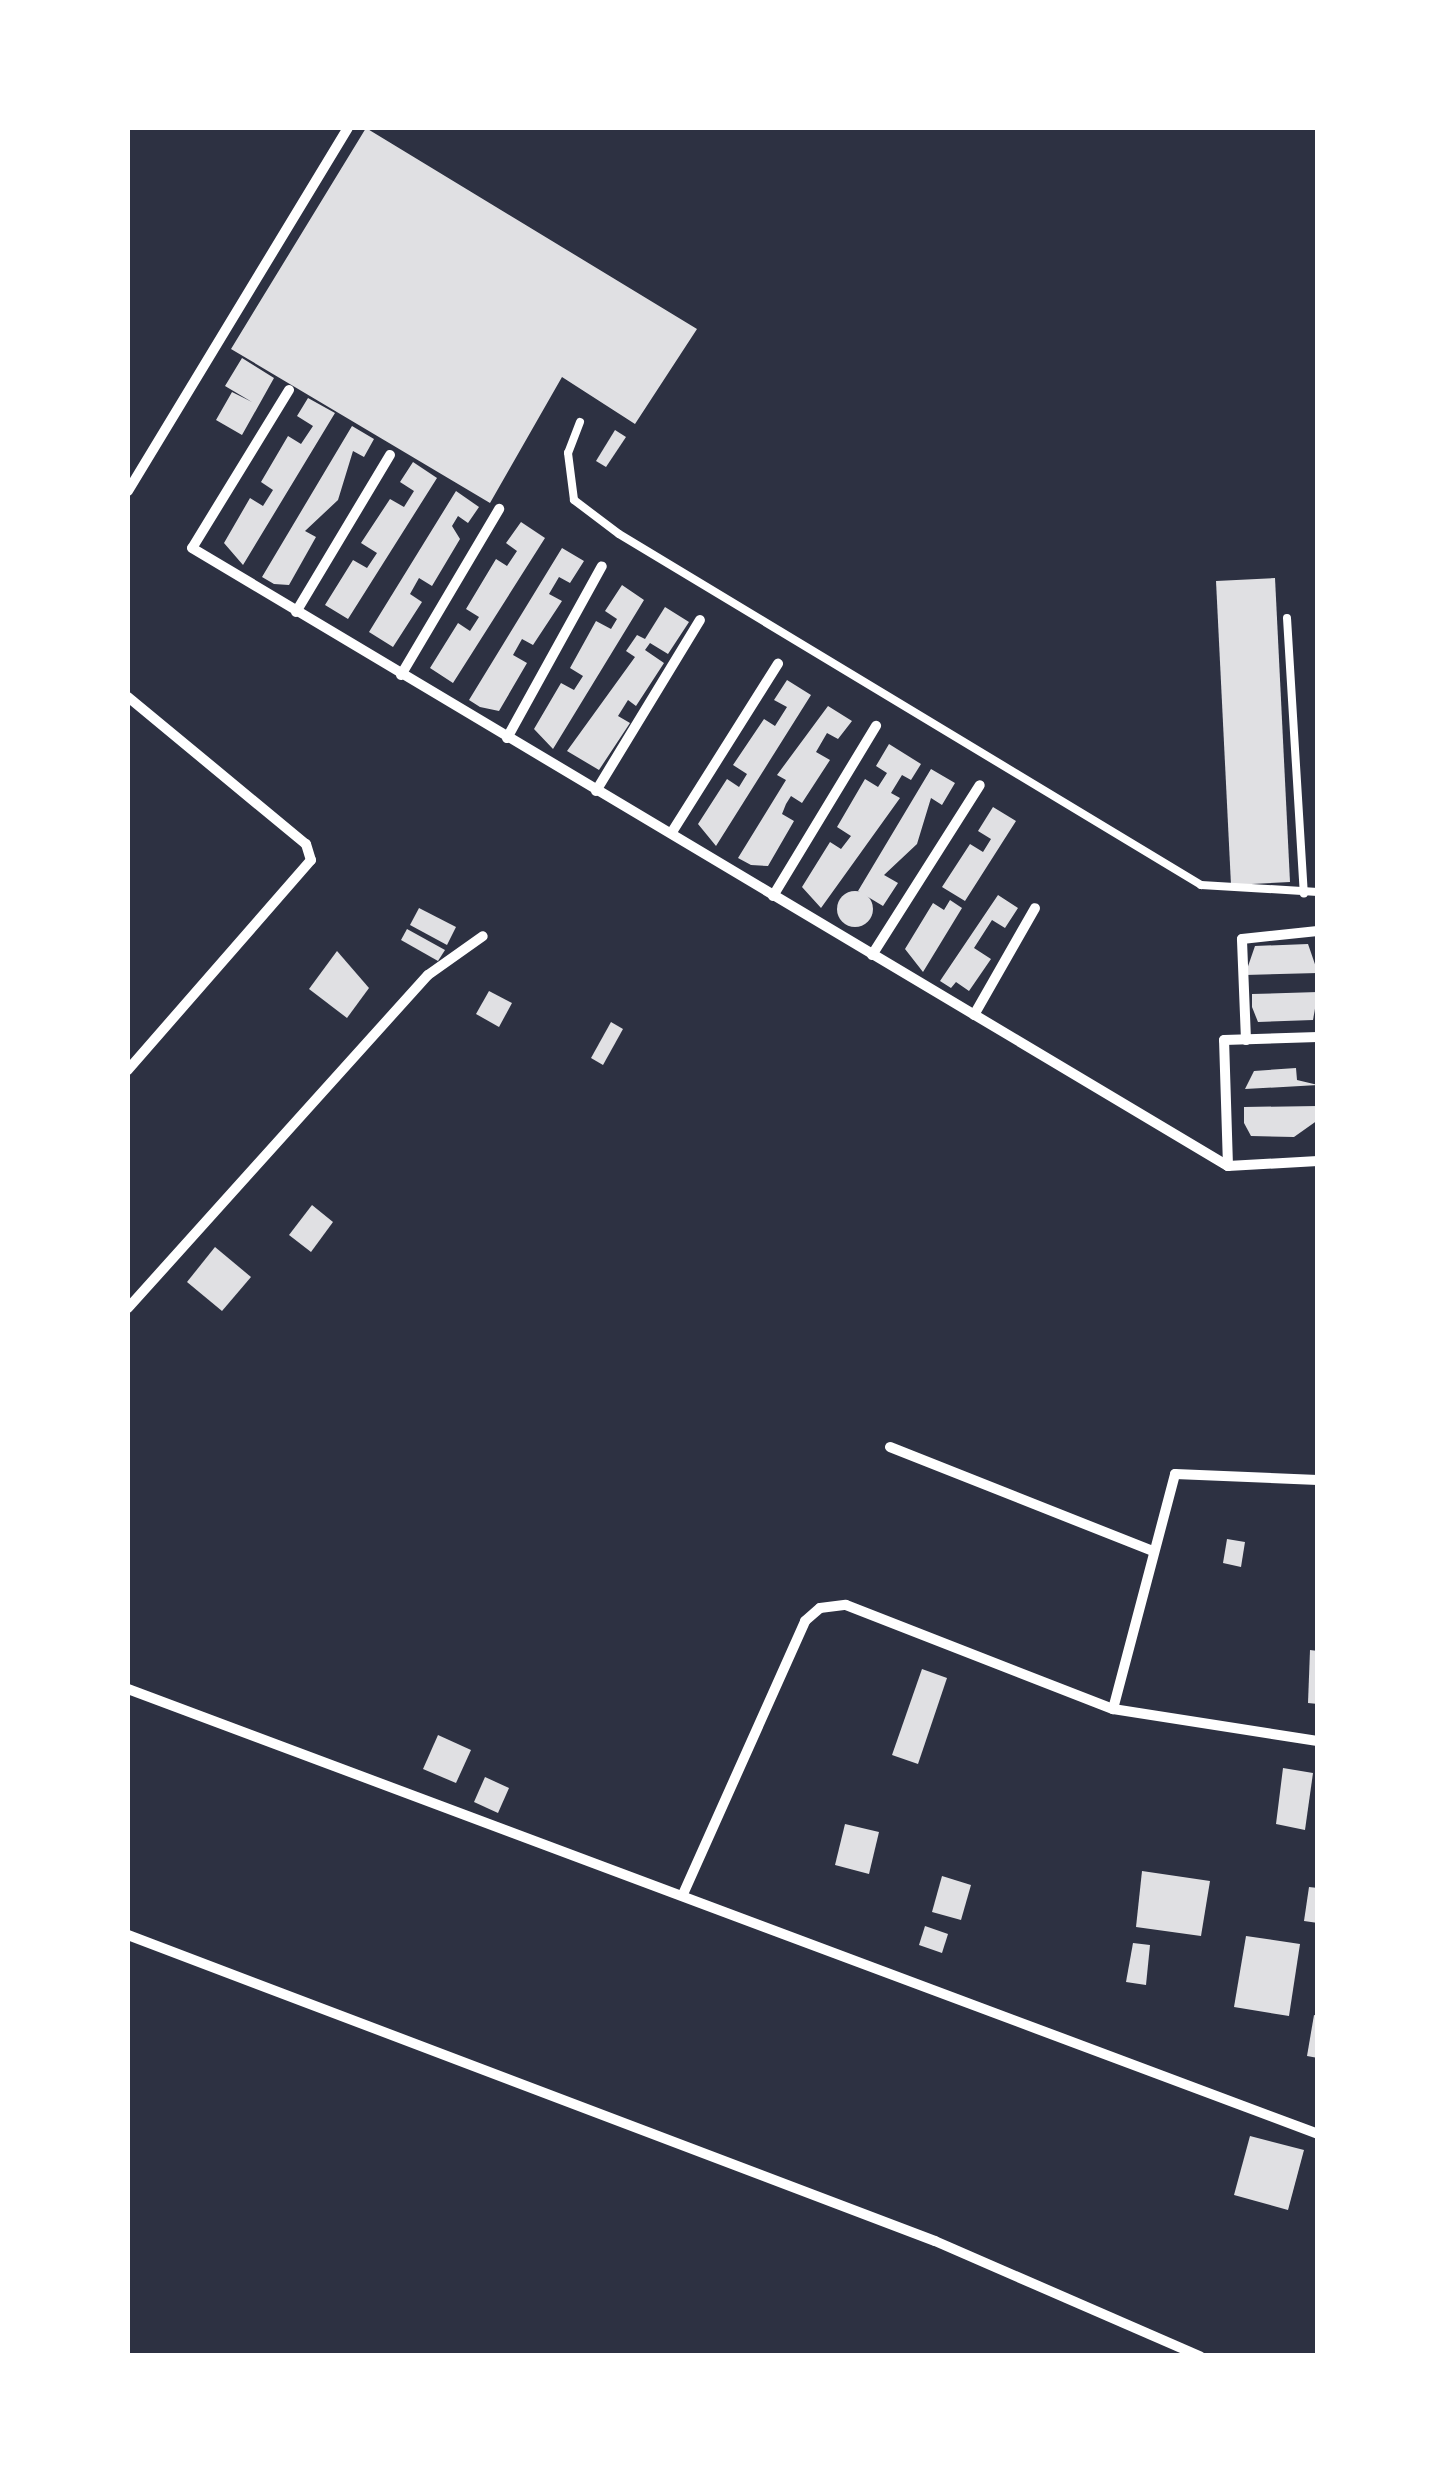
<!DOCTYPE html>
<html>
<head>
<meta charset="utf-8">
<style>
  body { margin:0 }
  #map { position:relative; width:1445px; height:2483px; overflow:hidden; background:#2d3142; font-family:"Playfair Display",serif }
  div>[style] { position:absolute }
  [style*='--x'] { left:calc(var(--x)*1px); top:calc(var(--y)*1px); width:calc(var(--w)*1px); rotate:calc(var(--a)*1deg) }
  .building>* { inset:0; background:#e0e0e3 }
  .round { border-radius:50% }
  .service>* { height:8px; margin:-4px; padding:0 4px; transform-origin:4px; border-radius:4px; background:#fff }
  .minor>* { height:10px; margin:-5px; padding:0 5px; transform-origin:5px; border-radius:5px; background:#fff }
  span { translate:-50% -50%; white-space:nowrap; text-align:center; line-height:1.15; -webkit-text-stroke:10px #fff; paint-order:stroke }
  .frame { position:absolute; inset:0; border:130px solid #fff; pointer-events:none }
</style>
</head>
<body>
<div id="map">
  <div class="building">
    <i style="clip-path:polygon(366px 128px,697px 329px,635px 424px,562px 377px,490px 503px,231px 349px)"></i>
    <i style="clip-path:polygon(242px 358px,274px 378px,242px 435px,216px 420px,232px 392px,252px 402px,225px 386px)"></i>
    <i style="clip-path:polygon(308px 398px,335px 413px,243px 565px,224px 543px,250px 498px,263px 506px,273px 490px,261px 482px,288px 436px,301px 444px,313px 426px,297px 416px)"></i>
    <i style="clip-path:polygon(352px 426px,374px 439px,364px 457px,353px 451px,338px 500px,305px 531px,316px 537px,289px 585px,274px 584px,262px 577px)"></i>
    <i style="clip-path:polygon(615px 430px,626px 437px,606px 467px,596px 461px)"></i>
    <i style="clip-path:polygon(413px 462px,437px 478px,348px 619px,325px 605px,353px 560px,367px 568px,377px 553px,361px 543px,390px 499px,404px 507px,414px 491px,400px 482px)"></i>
    <i style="clip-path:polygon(456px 491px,479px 507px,468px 523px,458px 516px,452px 526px,460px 539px,432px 586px,419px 578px,410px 594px,422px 602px,393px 647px,369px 632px)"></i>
    <i style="clip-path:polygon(521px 522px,545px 538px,453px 683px,430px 668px,458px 623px,470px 631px,479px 617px,466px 609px,496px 559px,507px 566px,517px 551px,506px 543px)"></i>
    <i style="clip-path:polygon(562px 548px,584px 561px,570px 583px,559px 577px,549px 594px,562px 601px,533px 645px,522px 639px,513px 655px,527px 663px,499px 711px,480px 707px,469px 700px)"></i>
    <i style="clip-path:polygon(1275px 578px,1290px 882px,1231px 885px,1216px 581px)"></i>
    <i style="clip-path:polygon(622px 585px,644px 600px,553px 749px,534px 729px,561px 683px,574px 690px,583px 676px,570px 668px,596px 621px,611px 629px,617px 619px,605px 611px)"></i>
    <i style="clip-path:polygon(665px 607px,689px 622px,668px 654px,650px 643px,645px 650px,664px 663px,636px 706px,628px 700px,618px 716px,630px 723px,599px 770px,567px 751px,635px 657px,626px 651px,637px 635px,645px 639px)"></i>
    <i style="clip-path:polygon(787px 680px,811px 695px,716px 846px,698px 824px,727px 779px,739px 787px,747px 774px,733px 765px,764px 719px,775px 726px,787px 707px,774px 700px)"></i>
    <i style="clip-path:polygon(828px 706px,852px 721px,838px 739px,827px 733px,816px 752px,830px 760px,802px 803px,791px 796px,786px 804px,782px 814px,794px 821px,768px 866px,751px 865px,738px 858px,786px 780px,777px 775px)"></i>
    <i style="clip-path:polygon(889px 744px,921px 764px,911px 780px,902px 775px,891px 793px,900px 798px,821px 908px,802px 887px,830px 842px,841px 849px,851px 836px,837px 827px,865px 779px,878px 787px,887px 773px,876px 766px)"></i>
    <i style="clip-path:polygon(931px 769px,955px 783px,942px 805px,931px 798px,917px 844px,884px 875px,898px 883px,883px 906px,858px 891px)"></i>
    <i style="clip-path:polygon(993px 807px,1016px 821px,965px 901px,942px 887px,970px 844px,983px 852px,991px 839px,978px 831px)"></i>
    <i class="round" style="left:837px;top:891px;width:36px;height:36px"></i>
    <i style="clip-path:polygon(998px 895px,1018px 908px,1005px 928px,992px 920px,974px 948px,991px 959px,969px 991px,956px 982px,951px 988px,940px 981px)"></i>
    <i style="clip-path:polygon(950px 900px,962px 908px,923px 972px,905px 949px,933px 903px,944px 910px)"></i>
    <i style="clip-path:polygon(419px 908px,456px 927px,447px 945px,410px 925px)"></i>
    <i style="clip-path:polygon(407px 929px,445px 950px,438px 961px,401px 940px)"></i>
    <i style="clip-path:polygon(1308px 944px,1318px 973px,1245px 975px,1255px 946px)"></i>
    <i style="clip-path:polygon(337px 951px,369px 988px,347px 1018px,309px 989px)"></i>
    <i style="clip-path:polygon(489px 991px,512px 1003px,499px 1027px,476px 1014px)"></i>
    <i style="clip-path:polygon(1318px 992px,1313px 1020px,1258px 1022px,1252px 1007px,1252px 994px)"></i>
    <i style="clip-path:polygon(611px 1022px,623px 1029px,603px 1065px,591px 1058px)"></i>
    <i style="clip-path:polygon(1296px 1068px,1297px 1080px,1318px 1085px,1245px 1089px,1254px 1071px)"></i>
    <i style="clip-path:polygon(1318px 1106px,1318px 1120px,1294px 1137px,1251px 1136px,1244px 1123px,1244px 1107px)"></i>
    <i style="clip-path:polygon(312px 1205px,333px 1222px,311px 1252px,289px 1235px)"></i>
    <i style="clip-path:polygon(215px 1247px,251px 1277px,222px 1311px,187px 1282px)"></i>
    <i style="clip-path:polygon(1227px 1539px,1245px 1542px,1241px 1567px,1223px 1563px)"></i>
    <i style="clip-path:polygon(1310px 1650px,1318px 1651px,1318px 1704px,1308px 1703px)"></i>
    <i style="clip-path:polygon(922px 1669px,947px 1678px,918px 1764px,892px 1755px)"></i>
    <i style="clip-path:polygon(438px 1735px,471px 1750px,456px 1783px,423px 1769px)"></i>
    <i style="clip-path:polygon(1283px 1768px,1313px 1773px,1305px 1830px,1276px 1824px)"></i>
    <i style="clip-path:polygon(485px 1777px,509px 1788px,498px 1813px,474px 1802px)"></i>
    <i style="clip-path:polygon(845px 1824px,879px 1832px,869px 1874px,835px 1865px)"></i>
    <i style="clip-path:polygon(1142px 1871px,1210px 1881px,1201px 1936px,1136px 1927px)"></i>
    <i style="clip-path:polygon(942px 1876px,971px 1885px,961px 1920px,932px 1912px)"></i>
    <i style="clip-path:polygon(1309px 1887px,1318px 1888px,1318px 1923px,1304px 1921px)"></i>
    <i style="clip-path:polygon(925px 1926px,948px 1934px,942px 1953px,919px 1945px)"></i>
    <i style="clip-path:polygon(1246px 1936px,1300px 1944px,1289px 2016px,1234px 2007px)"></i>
    <i style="clip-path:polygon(1133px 1943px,1150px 1945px,1146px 1985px,1126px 1982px)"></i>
    <i style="clip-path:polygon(1314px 2015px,1318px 2016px,1318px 2058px,1307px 2056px)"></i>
    <i style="clip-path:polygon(1250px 2136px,1304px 2150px,1288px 2210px,1234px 2195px)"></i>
  </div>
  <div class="service">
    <i style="--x:580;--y:422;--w:33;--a:111"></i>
    <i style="--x:568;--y:453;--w:47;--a:82.7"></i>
    <i style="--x:574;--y:500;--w:56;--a:37.1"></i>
    <i style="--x:619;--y:534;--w:680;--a:31.09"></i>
    <i style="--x:1201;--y:885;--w:117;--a:3.4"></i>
    <i style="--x:1287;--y:618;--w:276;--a:86.5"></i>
  </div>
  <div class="minor">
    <i style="--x:289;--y:390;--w:185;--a:121.5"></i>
    <i style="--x:192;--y:548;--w:1206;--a:30.82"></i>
    <i style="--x:1228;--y:1166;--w:90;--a:-3.2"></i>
    <i style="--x:128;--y:491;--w:424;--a:-58.8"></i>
    <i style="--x:296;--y:612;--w:183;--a:-59.1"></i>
    <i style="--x:401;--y:675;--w:193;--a:-59.4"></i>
    <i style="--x:128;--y:697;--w:231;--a:39.6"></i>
    <i style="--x:306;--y:844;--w:17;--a:73"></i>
    <i style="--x:311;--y:860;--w:279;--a:131.1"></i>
    <i style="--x:507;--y:738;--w:196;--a:-61.1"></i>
    <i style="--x:596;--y:791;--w:200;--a:-58.7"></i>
    <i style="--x:672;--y:832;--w:199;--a:-57.8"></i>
    <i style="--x:773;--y:896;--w:199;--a:-58.8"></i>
    <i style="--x:872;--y:955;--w:201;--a:-57.6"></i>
    <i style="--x:974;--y:1015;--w:123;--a:-60.3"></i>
    <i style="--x:1246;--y:1040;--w:101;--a:-92.3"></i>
    <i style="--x:1242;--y:939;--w:76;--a:-6"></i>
    <i style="--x:1228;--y:1166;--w:126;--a:-91.8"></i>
    <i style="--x:1224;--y:1040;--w:94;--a:-1.8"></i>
    <i style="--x:128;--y:1308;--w:448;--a:-48"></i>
    <i style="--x:428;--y:975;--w:67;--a:-35.3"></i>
    <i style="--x:890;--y:1447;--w:283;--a:21.6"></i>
    <i style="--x:128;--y:1689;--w:1270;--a:20.5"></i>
    <i style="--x:1113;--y:1709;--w:207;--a:8.9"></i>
    <i style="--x:684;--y:1892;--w:297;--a:-65.9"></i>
    <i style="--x:805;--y:1621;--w:20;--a:-41"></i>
    <i style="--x:820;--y:1608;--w:26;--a:-7"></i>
    <i style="--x:846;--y:1605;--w:287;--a:21.3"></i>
    <i style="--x:1113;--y:1709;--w:243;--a:-75.2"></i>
    <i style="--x:1175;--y:1474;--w:143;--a:2.4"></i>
    <i style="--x:128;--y:1935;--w:863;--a:20.77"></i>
    <i style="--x:935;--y:2241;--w:289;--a:23.5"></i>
  </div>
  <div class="frame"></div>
</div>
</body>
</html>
